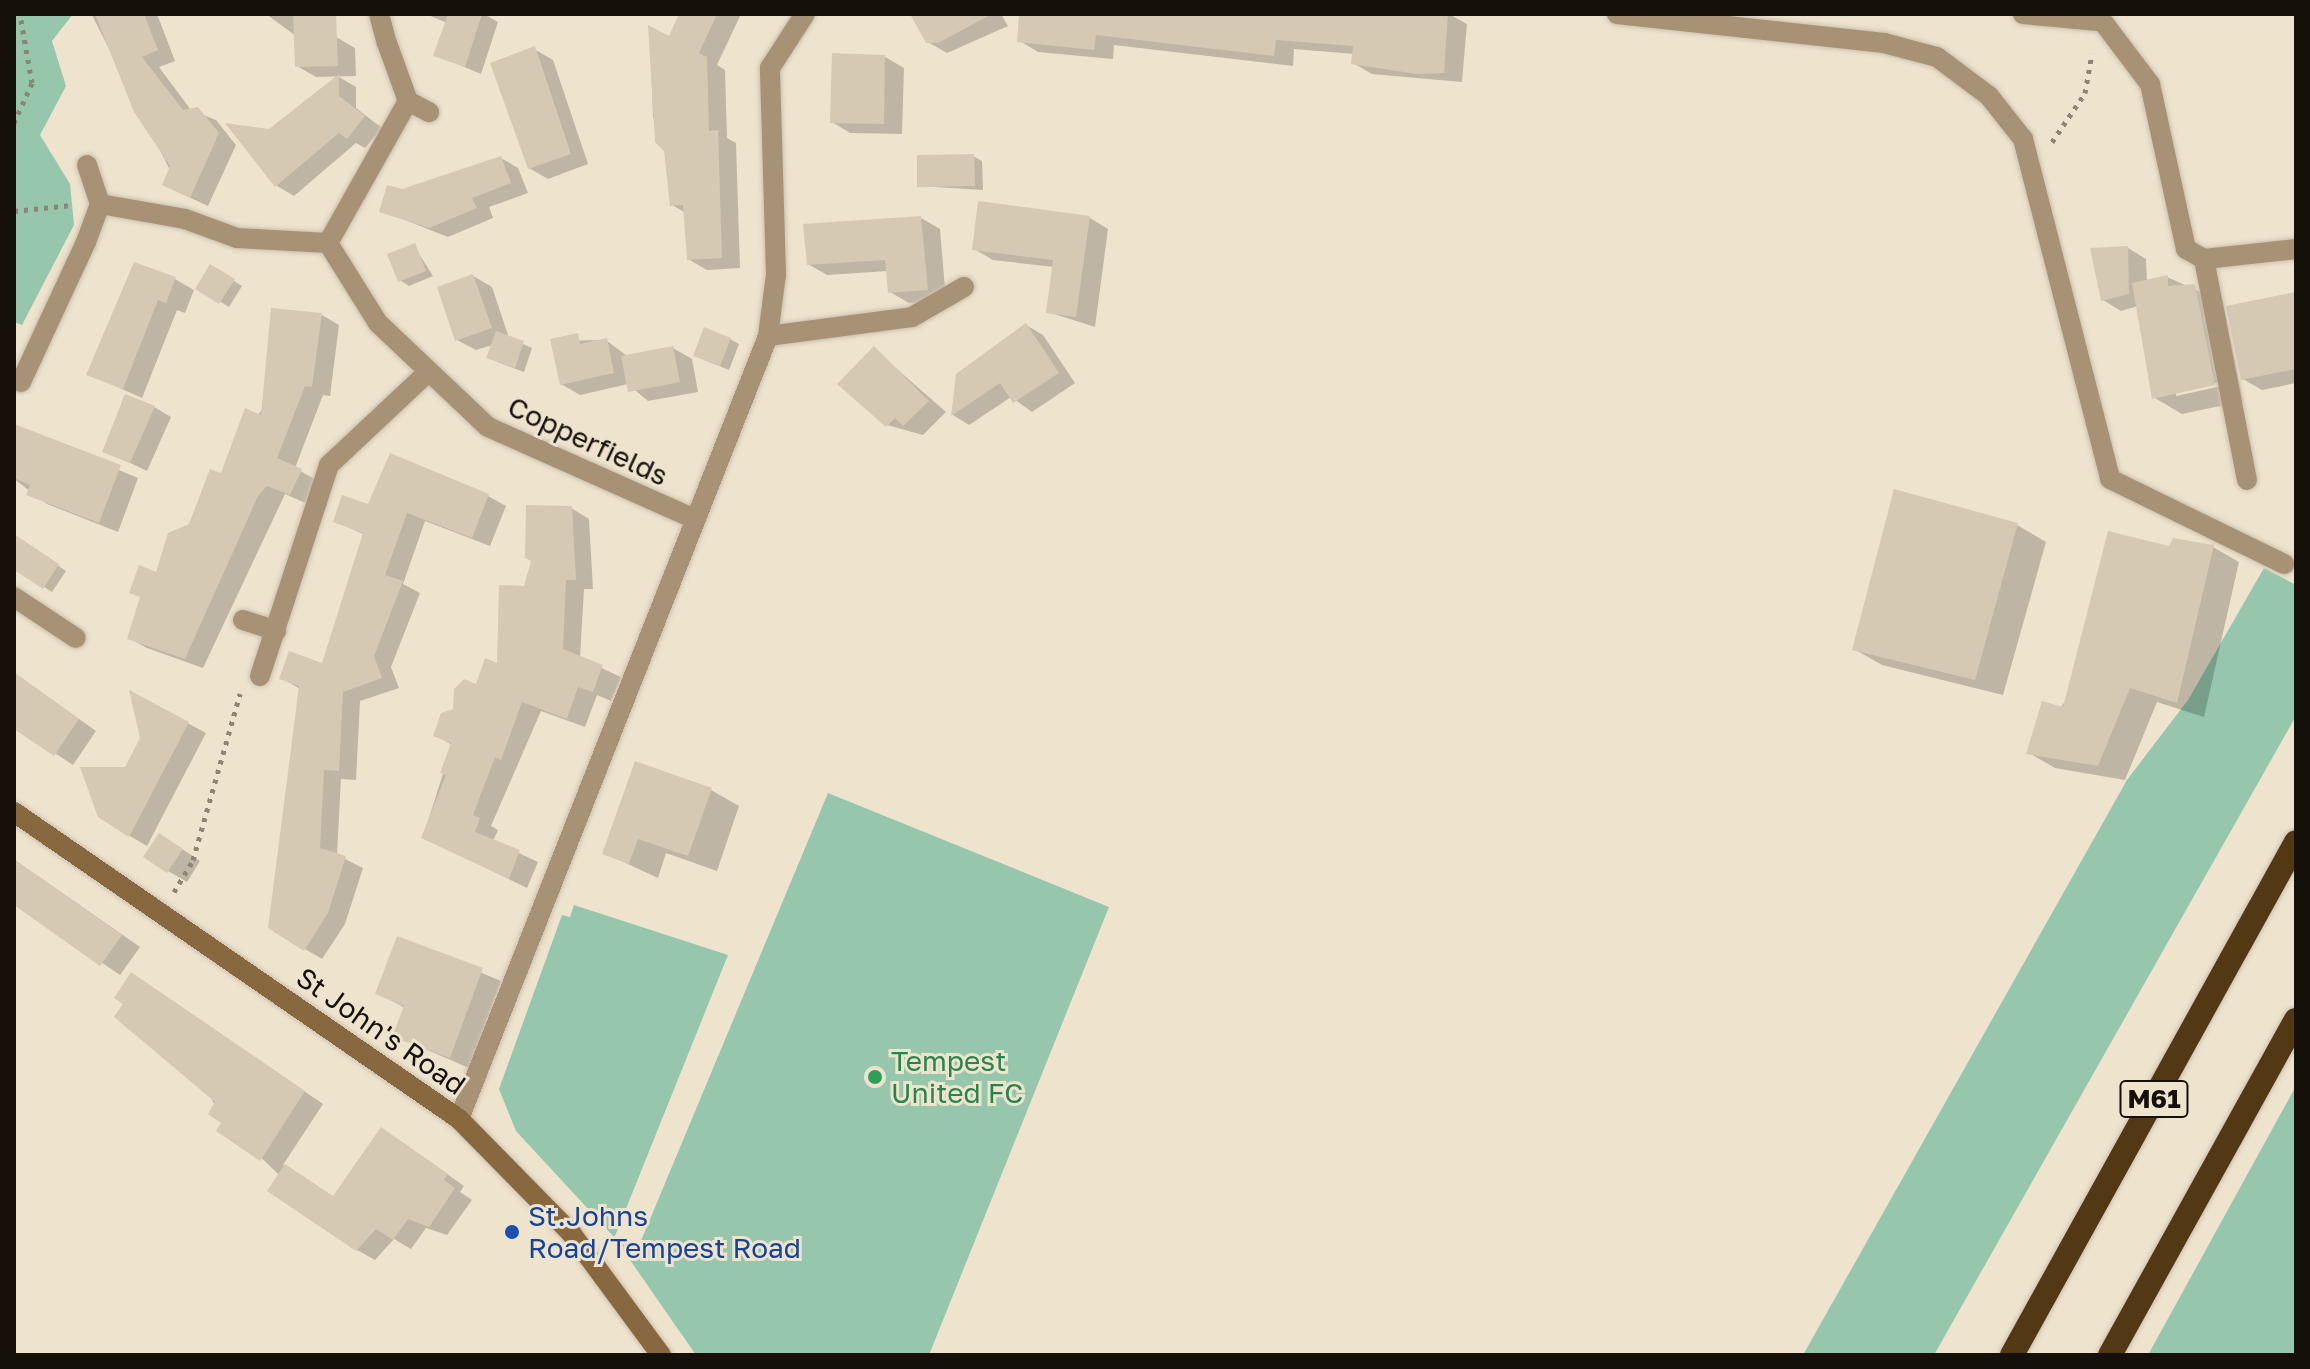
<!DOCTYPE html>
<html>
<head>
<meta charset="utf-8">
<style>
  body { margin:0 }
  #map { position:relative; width:2310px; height:1369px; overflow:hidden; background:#eee3cd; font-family:"Golos Text",sans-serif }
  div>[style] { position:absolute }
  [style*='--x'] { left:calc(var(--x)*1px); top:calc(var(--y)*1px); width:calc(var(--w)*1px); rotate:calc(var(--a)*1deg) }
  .green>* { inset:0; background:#96c7ac }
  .shadow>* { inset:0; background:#0003 }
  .building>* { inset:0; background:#d5c9b4 }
  .path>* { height:5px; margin-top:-2.5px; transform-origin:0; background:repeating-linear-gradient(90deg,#8c8475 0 4px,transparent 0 10px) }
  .roads { filter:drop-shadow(0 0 2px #cbc1ae) drop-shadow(0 0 2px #cbc1ae) }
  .lane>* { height:20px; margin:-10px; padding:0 10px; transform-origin:10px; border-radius:10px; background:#a79276 }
  .street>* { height:20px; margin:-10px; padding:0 10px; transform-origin:10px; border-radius:10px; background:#a79276 }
  .secondary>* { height:20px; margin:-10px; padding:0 10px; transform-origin:10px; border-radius:10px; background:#88693f }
  .highway>* { height:24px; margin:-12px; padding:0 12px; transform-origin:12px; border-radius:12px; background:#523914 }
  .dots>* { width:22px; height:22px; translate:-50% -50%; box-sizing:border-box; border:4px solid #eee3cd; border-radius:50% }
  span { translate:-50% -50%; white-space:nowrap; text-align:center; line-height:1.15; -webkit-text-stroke:6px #eee3cd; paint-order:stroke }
  .shield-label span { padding:2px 6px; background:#eee3cd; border:2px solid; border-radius:6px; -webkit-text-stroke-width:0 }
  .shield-label { font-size:26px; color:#15110a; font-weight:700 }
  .street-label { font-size:28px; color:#15110a }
  .leisure-label { font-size:28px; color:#27864d }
  .left { translate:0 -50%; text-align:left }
  .transit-label { font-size:28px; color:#164399 }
  .frame { position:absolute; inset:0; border:16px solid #15110a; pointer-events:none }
</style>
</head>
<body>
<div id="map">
  <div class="green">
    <i style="clip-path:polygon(14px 14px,73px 14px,52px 41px,66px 86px,40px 135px,70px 184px,74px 225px,22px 325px,14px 322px)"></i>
    <i style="clip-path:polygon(2264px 568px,2296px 585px,2296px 716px,1934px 1355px,1803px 1355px,2127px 780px,2188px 700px)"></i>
    <i style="clip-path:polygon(828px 793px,1109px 907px,929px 1355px,696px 1355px,614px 1237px,516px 1131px,499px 1089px,562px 915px,570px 917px,574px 905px,728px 955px,615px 1236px,638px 1248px)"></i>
    <i style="clip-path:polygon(2296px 1086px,2296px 1355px,2148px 1355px)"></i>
  </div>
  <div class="shadow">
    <i style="clip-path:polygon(157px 14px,175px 61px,159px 67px,191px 110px,216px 120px,236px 145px,208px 206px,182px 194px,92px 15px)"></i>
    <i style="clip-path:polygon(266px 14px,334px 14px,336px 37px,355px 48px,356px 76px,316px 77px,297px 66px,296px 36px)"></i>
    <i style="clip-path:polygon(426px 14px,484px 14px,498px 22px,481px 74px,436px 55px,447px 23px)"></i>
    <i style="clip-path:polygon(683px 14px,741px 14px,717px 65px,725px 70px,727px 138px,736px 143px,740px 268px,707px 270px,688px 259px,686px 213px,672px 205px,669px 164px,653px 116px,650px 29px,670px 38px)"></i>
    <i style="clip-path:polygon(913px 14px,1001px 14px,1008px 26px,947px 53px,928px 42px)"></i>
    <i style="clip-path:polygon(1024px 14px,1449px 14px,1467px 24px,1462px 82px,1372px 74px,1353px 63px,1354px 54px,1294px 49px,1293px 66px,1114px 45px,1113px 59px,1038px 52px,1020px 41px)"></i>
    <i style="clip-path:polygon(534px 49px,553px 60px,588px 164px,548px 179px,529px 168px)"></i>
    <i style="clip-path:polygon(885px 57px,904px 68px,902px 134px,850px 133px,832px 122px)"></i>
    <i style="clip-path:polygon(339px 77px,356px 87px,356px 108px,382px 128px,365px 148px,356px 143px,294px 196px,277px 186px,229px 126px,270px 131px)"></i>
    <i style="clip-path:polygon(973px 156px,982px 161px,983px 190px,919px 186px)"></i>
    <i style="clip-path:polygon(501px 158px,518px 168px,528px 193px,489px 207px,493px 218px,448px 237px,382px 211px,402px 191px)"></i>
    <i style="clip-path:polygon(921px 218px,940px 229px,946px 300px,909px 303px,890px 292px,888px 271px,827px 275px,808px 264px)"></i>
    <i style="clip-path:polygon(1090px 218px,1108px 229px,1095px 327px,1048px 312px,1054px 267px,993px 260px,974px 249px)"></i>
    <i style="clip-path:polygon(414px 246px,433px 276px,409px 286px,400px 280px)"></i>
    <i style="clip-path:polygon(evenodd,2128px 248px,2146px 259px,2147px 282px,2167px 277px,2223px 302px,2243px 401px,2182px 414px,2153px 397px,2138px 306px,2121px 311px,2103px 300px,2128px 248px,2225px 381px,2226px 385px,2176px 396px,2176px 392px,2225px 381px)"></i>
    <i style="clip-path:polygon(211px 267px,242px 286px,229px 307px,198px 288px)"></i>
    <i style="clip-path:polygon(473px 276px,492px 287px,509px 338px,532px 348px,524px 372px,497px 362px,493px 345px,476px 350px,457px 340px)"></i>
    <i style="clip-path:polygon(175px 279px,194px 290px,185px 313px,177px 310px,142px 398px,88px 374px)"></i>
    <i style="clip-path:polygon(2296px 294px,2296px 383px,2262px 390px,2243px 379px)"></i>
    <i style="clip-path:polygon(322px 315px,339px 325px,330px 396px,323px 395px,295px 468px,318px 481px,308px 504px,285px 494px,203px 668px,147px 648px,129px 638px,157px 574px)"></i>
    <i style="clip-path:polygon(1026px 325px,1043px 335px,1075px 383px,1032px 412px,1011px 397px,969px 425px,953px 415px,958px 376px)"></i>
    <i style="clip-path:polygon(730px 339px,739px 344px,729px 370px,704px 360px)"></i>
    <i style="clip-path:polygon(606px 340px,627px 356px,673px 348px,692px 359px,698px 392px,648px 401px,628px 384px,580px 395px,561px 384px,553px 341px)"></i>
    <i style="clip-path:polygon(874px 349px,946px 412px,923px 435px,887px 425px)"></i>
    <i style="clip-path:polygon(154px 407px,171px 417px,147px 471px,105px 451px)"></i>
    <i style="clip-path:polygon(14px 426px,138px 478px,118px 532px,47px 504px,14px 479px)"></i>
    <i style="clip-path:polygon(1895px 492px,2017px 525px,2046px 542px,2003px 695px,1882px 665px,1854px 649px)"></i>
    <i style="clip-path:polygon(488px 496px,506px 506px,490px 546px,425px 521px,403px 584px,420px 593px,391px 667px,399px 688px,360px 701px,356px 780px,341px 779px,337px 855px,363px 868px,345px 924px,322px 959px,305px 949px,300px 689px,282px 678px,323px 665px,365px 535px,335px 521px,369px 507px)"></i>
    <i style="clip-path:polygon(571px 508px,589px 519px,593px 589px,584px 589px,580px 658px,621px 677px,611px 701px,597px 695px,585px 727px,541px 711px,491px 826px,498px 830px,493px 841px,538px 862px,527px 888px,423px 837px,452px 745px,435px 735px,499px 666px,525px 588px)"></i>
    <i style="clip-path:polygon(2213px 547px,2239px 562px,2204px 717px,2157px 702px,2125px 780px,2055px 768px,2029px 753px,2171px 549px)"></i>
    <i style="clip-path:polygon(32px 548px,66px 571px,52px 592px,14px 568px,14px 558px)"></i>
    <i style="clip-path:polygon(14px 673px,96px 731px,73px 765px,14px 726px)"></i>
    <i style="clip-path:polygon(132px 694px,206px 733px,147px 846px,130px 836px,126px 769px,143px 738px)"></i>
    <i style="clip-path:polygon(711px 790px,739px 806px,717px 871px,666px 853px,658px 878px,604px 853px)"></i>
    <i style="clip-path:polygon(178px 846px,200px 861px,187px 882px,168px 871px)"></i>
    <i style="clip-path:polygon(14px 873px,38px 876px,140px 947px,120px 975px,14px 903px)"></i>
    <i style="clip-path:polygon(399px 938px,501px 981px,469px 1068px,395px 1036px,405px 1008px,377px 993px)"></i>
    <i style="clip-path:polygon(150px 986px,323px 1104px,283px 1165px,334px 1198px,399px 1140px,464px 1186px,460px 1192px,472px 1200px,447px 1235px,426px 1228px,411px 1249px,394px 1239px,375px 1260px,357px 1250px,224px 1122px)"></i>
  </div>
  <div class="building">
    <i style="clip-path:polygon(95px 14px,144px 14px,158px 50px,142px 57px,183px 110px,198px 107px,219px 133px,190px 198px,162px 185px,170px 166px,134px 112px)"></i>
    <i style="clip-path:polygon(293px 14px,336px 14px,338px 66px,295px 67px)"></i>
    <i style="clip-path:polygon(448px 14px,482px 14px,465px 67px,433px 56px)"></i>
    <i style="clip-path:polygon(679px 14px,717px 14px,699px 53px,707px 57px,709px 131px,718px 130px,722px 258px,687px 260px,683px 205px,670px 206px,664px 151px,655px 142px,648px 25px,669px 36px)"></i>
    <i style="clip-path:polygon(910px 14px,992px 14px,938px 43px,926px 43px)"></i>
    <i style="clip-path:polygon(1019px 14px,1448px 14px,1444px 73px,1417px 74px,1351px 64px,1353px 46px,1276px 40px,1274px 56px,1096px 35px,1094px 50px,1017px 42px)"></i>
    <i style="clip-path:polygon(535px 46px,571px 154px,528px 169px,490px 63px)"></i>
    <i style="clip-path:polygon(832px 53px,885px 55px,884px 124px,830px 123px)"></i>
    <i style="clip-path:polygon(339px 74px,339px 96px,365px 116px,347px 139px,339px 133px,275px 187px,225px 123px,269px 129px)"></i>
    <i style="clip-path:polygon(974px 154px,975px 186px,917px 187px,917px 155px)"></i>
    <i style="clip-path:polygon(501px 156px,511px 183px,472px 198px,477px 208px,429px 228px,379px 212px,387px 185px,402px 189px)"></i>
    <i style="clip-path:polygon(978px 201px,1090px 216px,1076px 317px,1046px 313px,1053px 260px,972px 250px)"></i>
    <i style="clip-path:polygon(921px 216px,928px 290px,888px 293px,885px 260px,807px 265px,803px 224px)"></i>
    <i style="clip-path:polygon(415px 243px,426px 271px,398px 282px,387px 254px)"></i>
    <i style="clip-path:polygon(2128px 246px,2129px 294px,2101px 301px,2090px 248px)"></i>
    <i style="clip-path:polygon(134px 262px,176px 277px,166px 303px,158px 300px,123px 389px,86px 375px)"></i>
    <i style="clip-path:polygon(210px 264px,235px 279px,219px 304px,195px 289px)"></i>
    <i style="clip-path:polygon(473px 274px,492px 328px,455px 341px,437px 287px)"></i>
    <i style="clip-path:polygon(2168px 275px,2168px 286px,2195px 284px,2215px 385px,2152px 399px,2132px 283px)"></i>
    <i style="clip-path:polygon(2296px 292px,2296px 369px,2241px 380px,2226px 306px)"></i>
    <i style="clip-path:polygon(271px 308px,322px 313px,312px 387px,305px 386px,277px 458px,302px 469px,290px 495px,267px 486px,258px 496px,185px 659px,127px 639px,140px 597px,129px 593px,139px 565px,156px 572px,168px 533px,189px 524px,210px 469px,221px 473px,245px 408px,261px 415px)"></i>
    <i style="clip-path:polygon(1026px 323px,1059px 373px,1013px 403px,1000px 383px,951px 416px,956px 374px)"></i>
    <i style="clip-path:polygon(704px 327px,731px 338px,720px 366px,693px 356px)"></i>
    <i style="clip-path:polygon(496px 331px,524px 341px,515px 368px,486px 358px)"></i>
    <i style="clip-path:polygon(578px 333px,580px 344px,607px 338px,614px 373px,560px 385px,550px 339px)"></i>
    <i style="clip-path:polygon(673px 346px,680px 382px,628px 392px,621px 356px)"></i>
    <i style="clip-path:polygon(874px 346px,929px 401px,903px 426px,895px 418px,886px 427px,837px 384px)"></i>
    <i style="clip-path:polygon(125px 394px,155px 406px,130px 463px,102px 452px)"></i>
    <i style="clip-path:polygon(14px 424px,121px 465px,99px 523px,26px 495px,30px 485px,14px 478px)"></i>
    <i style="clip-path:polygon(390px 453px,489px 494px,472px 538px,407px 513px,385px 575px,403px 581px,374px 656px,382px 678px,343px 692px,339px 771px,324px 770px,320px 848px,346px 856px,328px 913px,304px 951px,268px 928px,299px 686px,279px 679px,289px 651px,322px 663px,363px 533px,333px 522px,342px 495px,368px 504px)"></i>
    <i style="clip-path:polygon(1894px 489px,2018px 523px,1975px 680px,1852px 650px)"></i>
    <i style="clip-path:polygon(526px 505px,572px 506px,576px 580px,566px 580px,563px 649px,603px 665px,593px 692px,578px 687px,567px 719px,522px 702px,501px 760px,495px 757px,473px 815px,480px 818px,475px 832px,520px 850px,509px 879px,421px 838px,446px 775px,440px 773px,451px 743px,433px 736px,441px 713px,453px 709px,454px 689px,464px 679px,476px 684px,485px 658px,497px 663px,499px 585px,524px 586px,531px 561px,525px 558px)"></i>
    <i style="clip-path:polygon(2108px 531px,2169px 546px,2173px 538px,2214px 545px,2177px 703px,2130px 688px,2098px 766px,2026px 754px,2042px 701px,2063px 707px)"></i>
    <i style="clip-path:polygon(14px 534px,59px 564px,43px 589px,14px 570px)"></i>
    <i style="clip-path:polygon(14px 672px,79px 719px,54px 756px,14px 729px)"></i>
    <i style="clip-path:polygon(129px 690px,189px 722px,129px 837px,98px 817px,80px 767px,125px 767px,140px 738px)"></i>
    <i style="clip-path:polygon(635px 761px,712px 788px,688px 856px,638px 839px,629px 864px,602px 854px)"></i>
    <i style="clip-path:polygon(159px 833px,183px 849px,167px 873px,143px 857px)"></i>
    <i style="clip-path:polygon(14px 859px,122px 935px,100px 966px,14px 905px)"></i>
    <i style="clip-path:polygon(397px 936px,483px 968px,450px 1058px,392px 1037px,404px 1006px,375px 994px)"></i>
    <i style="clip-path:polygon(131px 972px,305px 1091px,260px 1161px,216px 1131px,221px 1123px,208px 1114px,215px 1102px,114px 1017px,123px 1004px,114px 998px)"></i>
    <i style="clip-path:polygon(381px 1127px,448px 1174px,444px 1180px,455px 1188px,429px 1227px,408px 1219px,393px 1240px,376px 1229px,356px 1251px,267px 1191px,285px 1164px,333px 1196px)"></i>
  </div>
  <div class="path">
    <i style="--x:14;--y:123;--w:44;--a:-65.8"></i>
    <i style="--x:32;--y:83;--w:70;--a:-99.9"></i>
    <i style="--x:2052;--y:142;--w:59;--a:-56"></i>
    <i style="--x:2085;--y:93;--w:40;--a:-80"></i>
    <i style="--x:14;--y:211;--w:58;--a:-5.9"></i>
    <i style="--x:174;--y:892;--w:37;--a:-59"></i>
    <i style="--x:193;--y:860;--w:173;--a:-74.2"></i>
  </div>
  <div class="roads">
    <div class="lane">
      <i style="--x:379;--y:14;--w:30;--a:75"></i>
      <i style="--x:1617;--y:14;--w:269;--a:6.2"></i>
      <i style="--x:1884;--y:43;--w:55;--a:14.8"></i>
      <i style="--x:1937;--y:57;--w:65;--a:36.9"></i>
      <i style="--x:1989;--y:96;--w:55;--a:51.7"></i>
      <i style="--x:2023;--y:139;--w:351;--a:75.6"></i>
      <i style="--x:2110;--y:479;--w:194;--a:26"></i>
      <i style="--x:2023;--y:14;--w:75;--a:5.3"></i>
      <i style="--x:2097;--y:14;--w:88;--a:52.9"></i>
      <i style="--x:2150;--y:84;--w:169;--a:77.7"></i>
      <i style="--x:2186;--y:249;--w:21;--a:29"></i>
      <i style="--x:2204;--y:259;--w:93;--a:-6.2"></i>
      <i style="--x:2204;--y:259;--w:225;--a:79"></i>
      <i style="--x:21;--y:382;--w:154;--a:-65.1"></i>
      <i style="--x:14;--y:597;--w:74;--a:33.5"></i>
    </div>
    <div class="street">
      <i style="--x:387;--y:43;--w:62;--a:70.1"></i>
      <i style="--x:408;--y:101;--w:24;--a:28"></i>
      <i style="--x:100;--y:204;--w:86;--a:10"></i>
      <i style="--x:185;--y:219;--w:55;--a:20.1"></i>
      <i style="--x:237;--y:238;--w:91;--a:3.1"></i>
      <i style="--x:328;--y:243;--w:94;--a:58"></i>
      <i style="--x:378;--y:323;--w:151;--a:43.4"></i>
      <i style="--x:488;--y:427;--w:227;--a:24"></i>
      <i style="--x:86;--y:242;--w:40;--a:-69.8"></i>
      <i style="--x:100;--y:204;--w:41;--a:-108.4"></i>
      <i style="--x:328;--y:243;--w:163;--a:-60.6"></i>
      <i style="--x:768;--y:336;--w:145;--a:-7.5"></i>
      <i style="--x:912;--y:317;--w:60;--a:-30"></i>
      <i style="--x:243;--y:620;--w:35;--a:18"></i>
      <i style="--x:260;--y:676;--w:222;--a:-71.9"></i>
      <i style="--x:329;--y:465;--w:134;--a:-43.2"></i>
      <i style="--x:459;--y:1119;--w:842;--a:-68.46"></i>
      <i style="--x:768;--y:336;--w:63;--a:-82.6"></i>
      <i style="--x:776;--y:274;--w:206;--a:-91.7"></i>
      <i style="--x:770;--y:68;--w:64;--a:-57.1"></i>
    </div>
    <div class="secondary">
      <i style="--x:14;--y:812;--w:541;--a:34.6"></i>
      <i style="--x:459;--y:1119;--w:160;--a:45.5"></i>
      <i style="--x:571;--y:1233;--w:152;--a:53.6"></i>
    </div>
    <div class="highway">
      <i style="--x:2012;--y:1355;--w:586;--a:-61.03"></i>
      <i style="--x:2110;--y:1355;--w:383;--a:-61"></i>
    </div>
  </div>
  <div class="dots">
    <i style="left:875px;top:1077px;background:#2e9e5b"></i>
    <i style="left:512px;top:1232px;background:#1a4fb4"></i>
  </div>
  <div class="shield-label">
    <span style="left:2154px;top:1099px">M61</span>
  </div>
  <div class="street-label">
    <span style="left:588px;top:441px;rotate:25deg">Copperfields</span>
    <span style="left:381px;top:1031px;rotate:35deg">St John's Road</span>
  </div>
  <div class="leisure-label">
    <span class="left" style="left:891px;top:1077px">Tempest<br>United FC</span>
  </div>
  <div class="transit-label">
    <span class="left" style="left:528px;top:1232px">St.Johns<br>Road/Tempest Road</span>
  </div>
  <div class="frame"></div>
</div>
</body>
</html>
